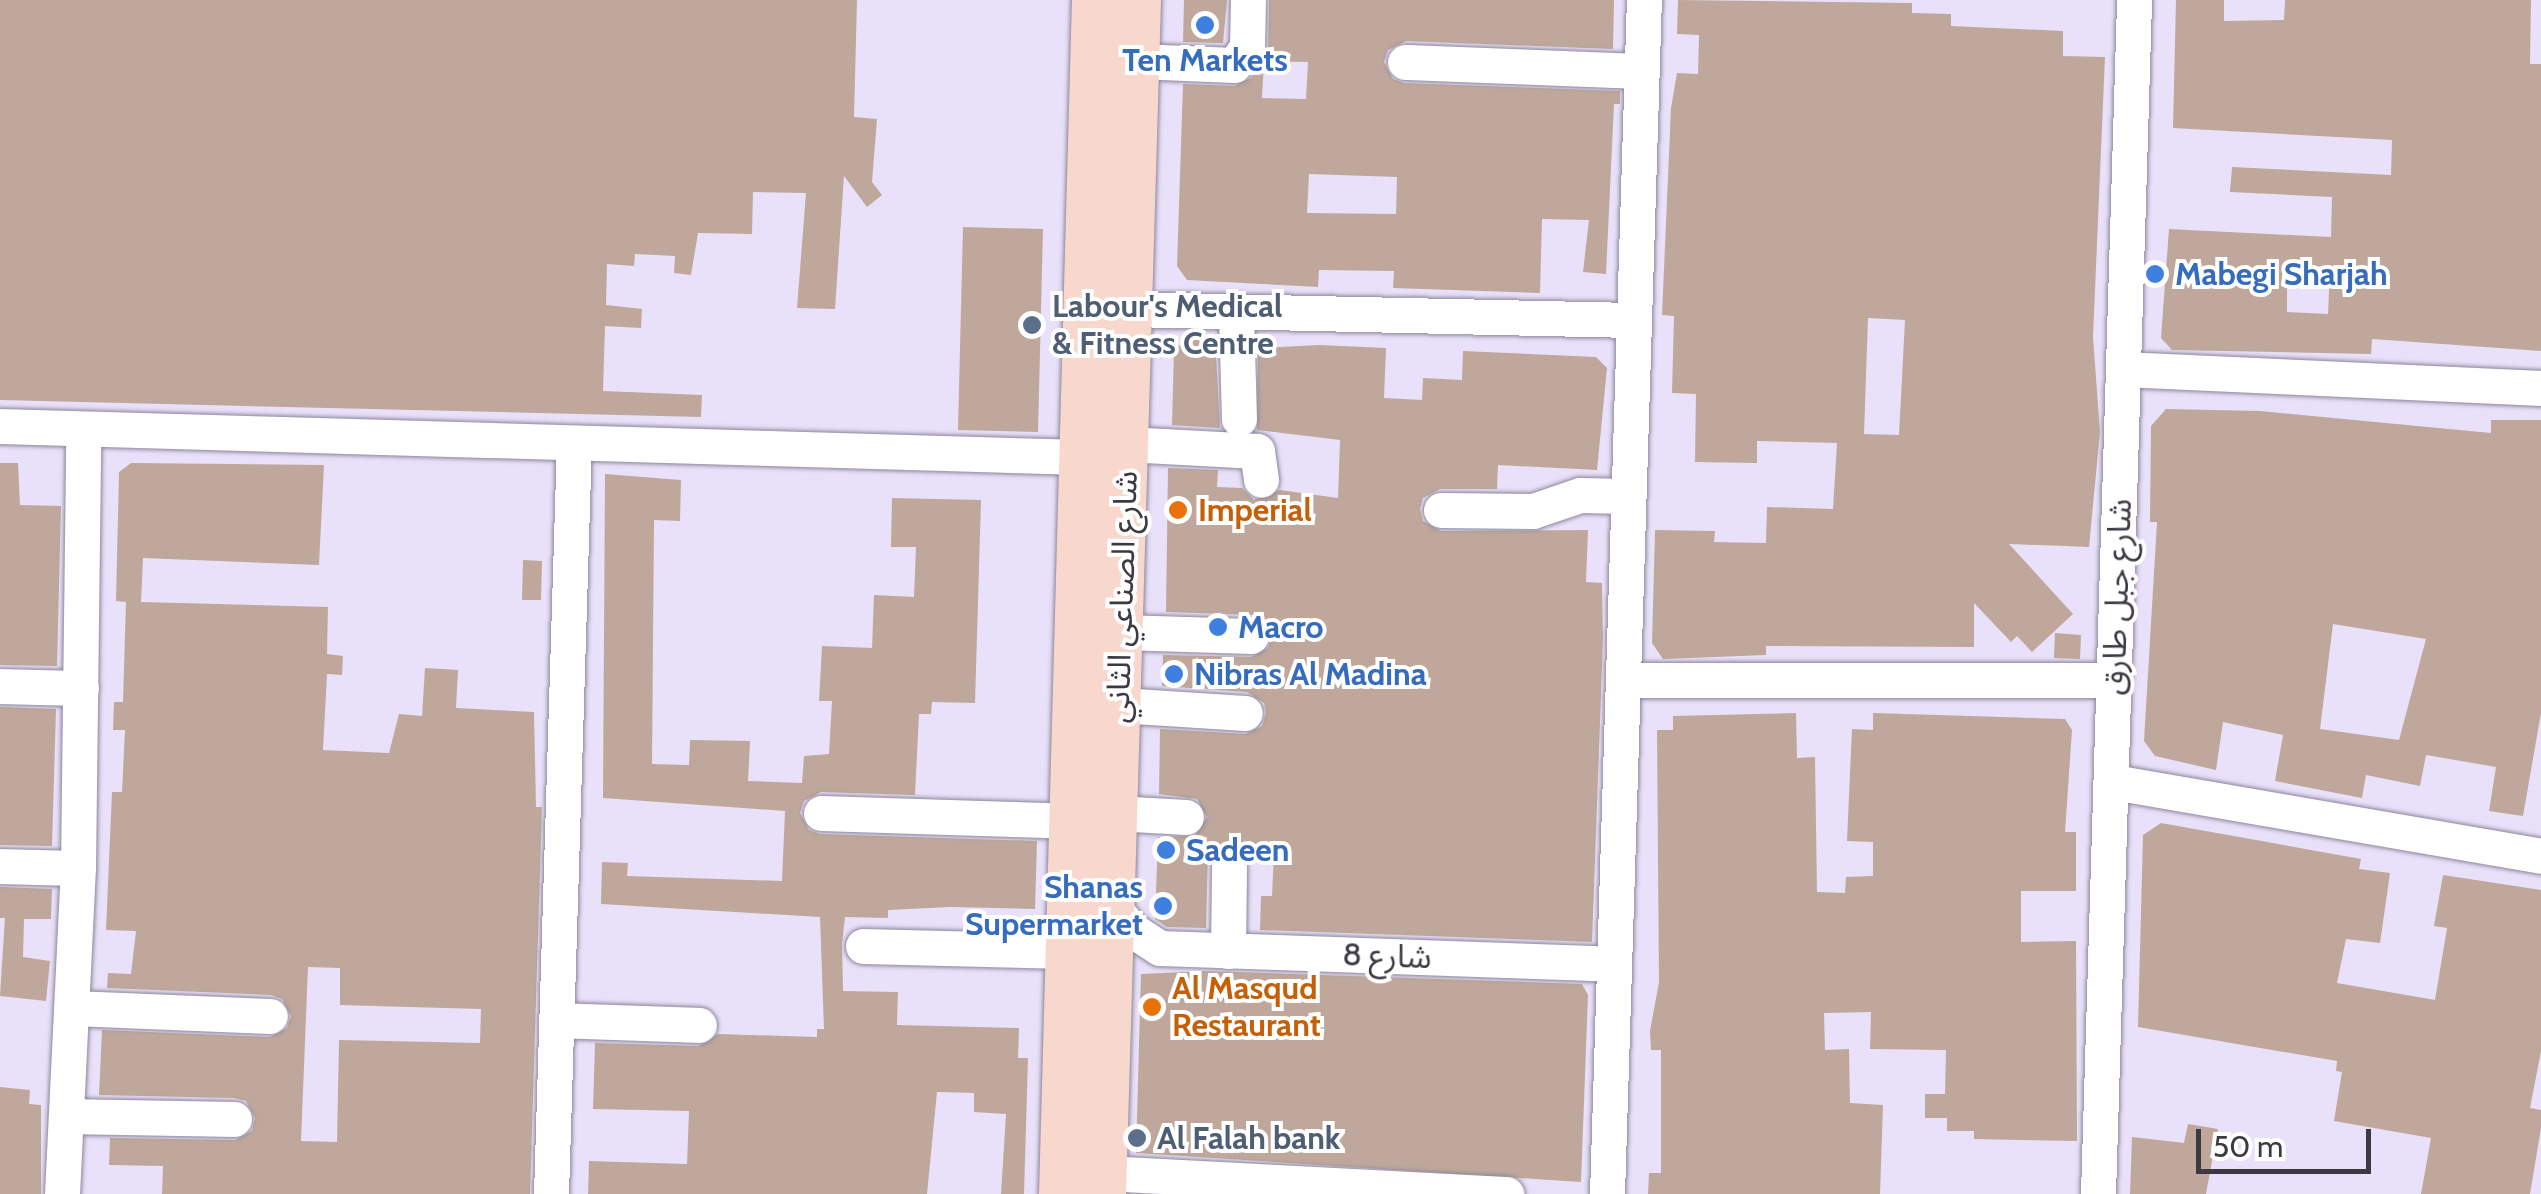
<!DOCTYPE html>
<html>
<head>
<meta charset="utf-8">
<style>
  body { margin:0 }
  #map { position:relative; width:2541px; height:1194px; overflow:hidden; background:#e8e1f9; font-family:Cabin,"Noto Sans Arabic",sans-serif }
  div>[style] { position:absolute }
  [style*='--x'] { left:calc(var(--x)*1px); top:calc(var(--y)*1px); width:calc(var(--w)*1px); rotate:calc(var(--a)*1deg) }
  .building>* { inset:0; background:#bfa89b }
  .roads { filter:drop-shadow(0 0 2px #8d869b) drop-shadow(0 0 2px #8d869b) }
  .minor>* { height:35px; margin:-17.5px; padding:0 17.5px; transform-origin:17.5px; border-radius:17.5px; background:#fff }
  .major>* { height:45px; margin:-22.5px; padding:0 22.5px; transform-origin:22.5px; border-radius:22.5px; background:#f8d7cd }
  .dots>* { width:28px; height:28px; translate:-50% -50%; box-sizing:border-box; border:5px solid #fff; border-radius:50% }
  span { translate:-50% -50%; white-space:nowrap; text-align:center; line-height:1.15; -webkit-text-stroke:8px #fff; paint-order:stroke }
  .shop-label { font-size:32px; color:#366cbe; font-weight:700 }
  .left { translate:0 -50%; text-align:left }
  .right { translate:-100% -50%; text-align:right }
  .service-label { font-size:32px; color:#4e5e75; font-weight:700 }
  .food-label { font-size:32px; color:#c56008; font-weight:700 }
  .street-label { font-size:32px; color:#3c3942 }
  .scale { position:absolute; left:2196px; top:1129px; width:175px; height:45px; box-sizing:border-box; border:5px solid #3c3942; border-top:0; padding-left:12px; font-size:30px; line-height:35px; white-space:nowrap; color:#3c3942; -webkit-text-stroke:8px #fff; paint-order:stroke }
</style>
</head>
<body>
<div id="map">
  <div class="building">
    <i style="clip-path:polygon(0 0,857px 0,854px 117px,877px 119px,872px 182px,882px 195px,867px 207px,844px 176px,835px 309px,797px 308px,806px 193px,753px 192px,752px 234px,698px 233px,691px 275px,674px 273px,675px 256px,635px 254px,634px 266px,607px 264px,606px 305px,642px 309px,641px 328px,605px 326px,603px 391px,702px 395px,701px 417px,0 400px)"></i>
    <i style="clip-path:polygon(1184px 0,1227px 0,1223px 43px,1183px 42px)"></i>
    <i style="clip-path:polygon(evenodd,1269px 0,1614px 0,1613px 49px,1406px 41px,1388px 50px,1384px 62px,1393px 79px,1404px 83px,1620px 91px,1620px 104px,1614px 104px,1606px 274px,1583px 272px,1589px 220px,1542px 219px,1540px 293px,1393px 288px,1394px 271px,1319px 270px,1318px 287px,1187px 280px,1177px 266px,1183px 84px,1234px 86px,1251px 78px,1268px 49px,1269px 0,1264px 61px,1308px 62px,1306px 99px,1262px 98px,1264px 61px,1269px 0,1309px 174px,1397px 177px,1396px 214px,1307px 213px,1309px 174px)"></i>
    <i style="clip-path:polygon(evenodd,1678px 0,1912px 3px,1912px 13px,1951px 14px,1951px 26px,2063px 31px,2063px 56px,2105px 57px,2093px 337px,2100px 432px,2089px 547px,2009px 544px,2073px 614px,2032px 652px,2017px 636px,2011px 642px,1974px 603px,1974px 647px,1766px 646px,1766px 655px,1663px 659px,1652px 643px,1655px 530px,1715px 531px,1714px 542px,1766px 543px,1767px 507px,1833px 509px,1837px 443px,1757px 441px,1757px 463px,1695px 462px,1696px 394px,1672px 393px,1674px 316px,1662px 315px,1671px 108px,1677px 73px,1698px 74px,1699px 35px,1677px 34px,1678px 0,1868px 318px,1905px 320px,1899px 435px,1864px 434px,1868px 318px)"></i>
    <i style="clip-path:polygon(evenodd,2176px 0,2224px 0,2224px 21px,2284px 20px,2285px 0,2531px 0,2530px 64px,2541px 64px,2541px 351px,2372px 339px,2371px 354px,2172px 350px,2161px 338px,2169px 229px,2331px 237px,2332px 197px,2230px 192px,2232px 167px,2391px 175px,2392px 140px,2173px 128px,2176px 0,2287px 265px,2330px 267px,2328px 314px,2287px 312px,2287px 265px)"></i>
    <i style="clip-path:polygon(963px 227px,1043px 229px,1038px 432px,958px 430px)"></i>
    <i style="clip-path:polygon(1191px 336px,1215px 337px,1220px 428px,1172px 425px,1174px 350px)"></i>
    <i style="clip-path:polygon(1319px 345px,1386px 348px,1384px 398px,1422px 400px,1423px 378px,1462px 380px,1463px 351px,1596px 357px,1607px 368px,1597px 470px,1498px 465px,1497px 489px,1440px 489px,1423px 498px,1420px 509px,1423px 521px,1441px 531px,1588px 530px,1586px 582px,1602px 583px,1603px 639px,1592px 942px,1260px 930px,1261px 896px,1272px 896px,1274px 852px,1230px 846px,1208px 850px,1206px 928px,1167px 927px,1155px 919px,1158px 837px,1195px 836px,1207px 817px,1197px 799px,1159px 794px,1160px 729px,1245px 734px,1262px 726px,1266px 713px,1264px 703px,1247px 692px,1162px 686px,1163px 655px,1251px 657px,1268px 648px,1272px 636px,1263px 619px,1253px 615px,1166px 612px,1168px 468px,1218px 470px,1217px 487px,1242px 488px,1254px 500px,1280px 490px,1338px 498px,1340px 440px,1257px 430px,1258px 348px)"></i>
    <i style="clip-path:polygon(evenodd,2166px 409px,2260px 411px,2491px 433px,2491px 420px,2541px 420px,2541px 713px,2523px 816px,2489px 811px,2496px 767px,2426px 755px,2420px 786px,2366px 775px,2362px 798px,2275px 781px,2283px 735px,2223px 722px,2216px 770px,2155px 756px,2144px 741px,2157px 522px,2150px 522px,2151px 426px,2166px 409px,2333px 624px,2426px 639px,2399px 740px,2320px 729px,2333px 624px)"></i>
    <i style="clip-path:polygon(0 463px,18px 463px,20px 505px,61px 506px,57px 666px,0 665px)"></i>
    <i style="clip-path:polygon(evenodd,131px 463px,324px 465px,319px 565px,143px 558px,141px 602px,328px 607px,327px 654px,343px 656px,342px 675px,327px 674px,323px 750px,389px 753px,399px 714px,422px 716px,425px 668px,458px 670px,456px 708px,534px 712px,536px 807px,542px 807px,530px 1194px,162px 1194px,163px 1166px,109px 1165px,110px 1138px,235px 1140px,252px 1131px,255px 1118px,246px 1101px,234px 1098px,99px 1095px,102px 1030px,270px 1037px,287px 1028px,291px 1016px,282px 999px,271px 995px,107px 988px,108px 973px,131px 974px,136px 931px,106px 930px,112px 792px,122px 792px,125px 730px,113px 730px,114px 702px,123px 702px,126px 602px,116px 601px,119px 472px,131px 463px,308px 967px,340px 968px,340px 1005px,481px 1009px,480px 1043px,339px 1040px,337px 1142px,301px 1141px,308px 967px)"></i>
    <i style="clip-path:polygon(605px 474px,681px 480px,680px 521px,654px 520px,652px 764px,689px 765px,690px 740px,750px 741px,748px 781px,802px 783px,804px 756px,829px 754px,832px 701px,819px 701px,822px 646px,872px 648px,874px 595px,914px 597px,916px 547px,891px 547px,892px 498px,981px 500px,975px 703px,932px 702px,931px 714px,919px 714px,915px 795px,821px 792px,804px 801px,800px 813px,809px 830px,820px 834px,1037px 841px,1035px 909px,950px 907px,888px 910px,888px 918px,845px 917px,842px 944px,843px 991px,898px 992px,897px 1025px,1019px 1028px,1018px 1058px,1028px 1058px,1024px 1194px,1001px 1194px,1006px 1114px,974px 1112px,974px 1093px,937px 1092px,927px 1194px,588px 1194px,589px 1161px,687px 1164px,689px 1111px,593px 1109px,595px 1043px,698px 1046px,718px 1034px,817px 1037px,817px 1029px,824px 1029px,820px 917px,601px 904px,602px 862px,628px 863px,627px 876px,782px 881px,785px 811px,603px 798px)"></i>
    <i style="clip-path:polygon(523px 560px,542px 561px,541px 600px,522px 600px)"></i>
    <i style="clip-path:polygon(2055px 633px,2081px 635px,2080px 659px,2054px 658px)"></i>
    <i style="clip-path:polygon(0 707px,56px 709px,52px 846px,0 845px)"></i>
    <i style="clip-path:polygon(1796px 713px,1797px 758px,1815px 757px,1817px 892px,1845px 893px,1846px 877px,1873px 876px,1873px 842px,1847px 841px,1852px 729px,1873px 730px,1873px 713px,2065px 719px,2072px 730px,2065px 832px,2076px 832px,2076px 891px,2021px 891px,2021px 942px,2076px 941px,2077px 1141px,1974px 1139px,1974px 1131px,1947px 1131px,1947px 1118px,1925px 1118px,1925px 1094px,1945px 1094px,1946px 1050px,1870px 1049px,1871px 1012px,1824px 1013px,1825px 1050px,1849px 1049px,1850px 1103px,1883px 1105px,1880px 1194px,1648px 1194px,1649px 1173px,1661px 1173px,1661px 1050px,1651px 1050px,1650px 1031px,1659px 982px,1657px 730px,1673px 730px,1673px 716px)"></i>
    <i style="clip-path:polygon(2161px 823px,2361px 859px,2359px 869px,2390px 873px,2380px 943px,2346px 939px,2337px 983px,2435px 1000px,2447px 928px,2434px 926px,2443px 875px,2541px 890px,2541px 1051px,2530px 1108px,2541px 1110px,2541px 1128px,2530px 1194px,2421px 1194px,2431px 1138px,2334px 1121px,2342px 1072px,2336px 1071px,2337px 1061px,2138px 1027px,2143px 835px)"></i>
    <i style="clip-path:polygon(0 887px,52px 889px,51px 919px,24px 919px,23px 957px,50px 961px,46px 1001px,0 996px,5px 918px,0 918px)"></i>
    <i style="clip-path:polygon(1205px 971px,1582px 984px,1588px 995px,1581px 1182px,1136px 1153px,1141px 974px)"></i>
    <i style="clip-path:polygon(0 1087px,30px 1090px,29px 1104px,41px 1105px,41px 1194px,0 1194px)"></i>
    <i style="clip-path:polygon(2188px 1124px,2218px 1129px,2206px 1194px,2130px 1194px,2132px 1137px,2184px 1143px)"></i>
  </div>
  <div class="roads">
    <div class="minor">
      <i style="--x:1136;--y:61;--w:98;--a:2.3"></i>
      <i style="--x:1234;--y:65;--w:22;--a:-54"></i>
      <i style="--x:1247;--y:47;--w:47;--a:-88.8"></i>
      <i style="--x:1405;--y:62;--w:237;--a:2.2"></i>
      <i style="--x:1129;--y:309;--w:505;--a:1.25"></i>
      <i style="--x:1236;--y:312;--w:107;--a:88.4"></i>
      <i style="--x:2123;--y:369;--w:418;--a:2.6"></i>
      <i style="--x:0;--y:426;--w:1082;--a:1.64"></i>
      <i style="--x:1126;--y:444;--w:131;--a:3.1"></i>
      <i style="--x:1257;--y:451;--w:29;--a:82"></i>
      <i style="--x:1441;--y:510;--w:92;--a:0.6"></i>
      <i style="--x:1533;--y:511;--w:50;--a:-18.8"></i>
      <i style="--x:1580;--y:495;--w:48;--a:1.2"></i>
      <i style="--x:1121;--y:632;--w:130;--a:1.8"></i>
      <i style="--x:1623;--y:680;--w:491;--a:0"></i>
      <i style="--x:0;--y:686;--w:81;--a:1.4"></i>
      <i style="--x:1119;--y:705;--w:126;--a:3.6"></i>
      <i style="--x:2113;--y:782;--w:434;--a:9.8"></i>
      <i style="--x:821;--y:813;--w:248;--a:1.8"></i>
      <i style="--x:1115;--y:813;--w:71;--a:3.2"></i>
      <i style="--x:0;--y:866;--w:78;--a:1.5"></i>
      <i style="--x:1111;--y:905;--w:33;--a:50"></i>
      <i style="--x:1132;--y:930;--w:33;--a:33"></i>
      <i style="--x:1160;--y:948;--w:454;--a:2"></i>
      <i style="--x:863;--y:946;--w:203;--a:1.4"></i>
      <i style="--x:1228;--y:951;--w:84;--a:-89.3"></i>
      <i style="--x:72;--y:1008;--w:198;--a:2.3"></i>
      <i style="--x:557;--y:1020;--w:142;--a:2"></i>
      <i style="--x:66;--y:1116;--w:168;--a:1"></i>
      <i style="--x:1103;--y:1173;--w:404;--a:3"></i>
      <i style="--x:62;--y:1194;--w:326;--a:-87.2"></i>
      <i style="--x:78;--y:868;--w:439;--a:-89.3"></i>
      <i style="--x:551;--y:1194;--w:751;--a:-88.25"></i>
      <i style="--x:1607;--y:1194;--w:1195;--a:-88.23"></i>
      <i style="--x:2098;--y:1194;--w:1195;--a:-88.27"></i>
    </div>
    <div class="major">
      <i style="--x:1061;--y:1194;--w:1194;--a:-88.42"></i>
      <i style="--x:1103;--y:1194;--w:1195;--a:-88.32"></i>
    </div>
  </div>
  <div class="dots">
    <i style="left:1205px;top:25px;background:#3f7fe0"></i>
    <i style="left:2155px;top:274px;background:#3f7fe0"></i>
    <i style="left:1032px;top:325px;background:#5c6f8a"></i>
    <i style="left:1178px;top:510px;background:#e8710a"></i>
    <i style="left:1218px;top:627px;background:#3f7fe0"></i>
    <i style="left:1174px;top:674px;background:#3f7fe0"></i>
    <i style="left:1166px;top:850px;background:#3f7fe0"></i>
    <i style="left:1163px;top:906px;background:#3f7fe0"></i>
    <i style="left:1152px;top:1007px;background:#e8710a"></i>
    <i style="left:1137px;top:1138px;background:#5c6f8a"></i>
  </div>
  <div class="shop-label">
    <span style="left:1205px;top:60px">Ten Markets</span>
    <span class="left" style="left:2175px;top:274px">Mabegi Sharjah</span>
    <span class="left" style="left:1238px;top:627px">Macro</span>
    <span class="left" style="left:1194px;top:674px">Nibras Al Madina</span>
    <span class="left" style="left:1186px;top:850px">Sadeen</span>
    <span class="right" style="left:1143px;top:906px">Shanas<br>Supermarket</span>
  </div>
  <div class="service-label">
    <span class="left" style="left:1052px;top:325px">Labour's Medical<br>&amp; Fitness Centre</span>
    <span class="left" style="left:1157px;top:1138px">Al Falah bank</span>
  </div>
  <div class="food-label">
    <span class="left" style="left:1198px;top:510px">Imperial</span>
    <span class="left" style="left:1172px;top:1007px">Al Masqud<br>Restaurant</span>
  </div>
  <div class="street-label">
    <span style="left:1122px;top:597px;rotate:-88deg">شارع الصناعي الثاني</span>
    <span style="left:2117px;top:597px;rotate:-88deg">شارع جبل طارق</span>
    <span style="left:1387px;top:956px;rotate:2deg">شارع 8</span>
  </div>
  <div class="scale">50 m</div>
</div>
</body>
</html>
